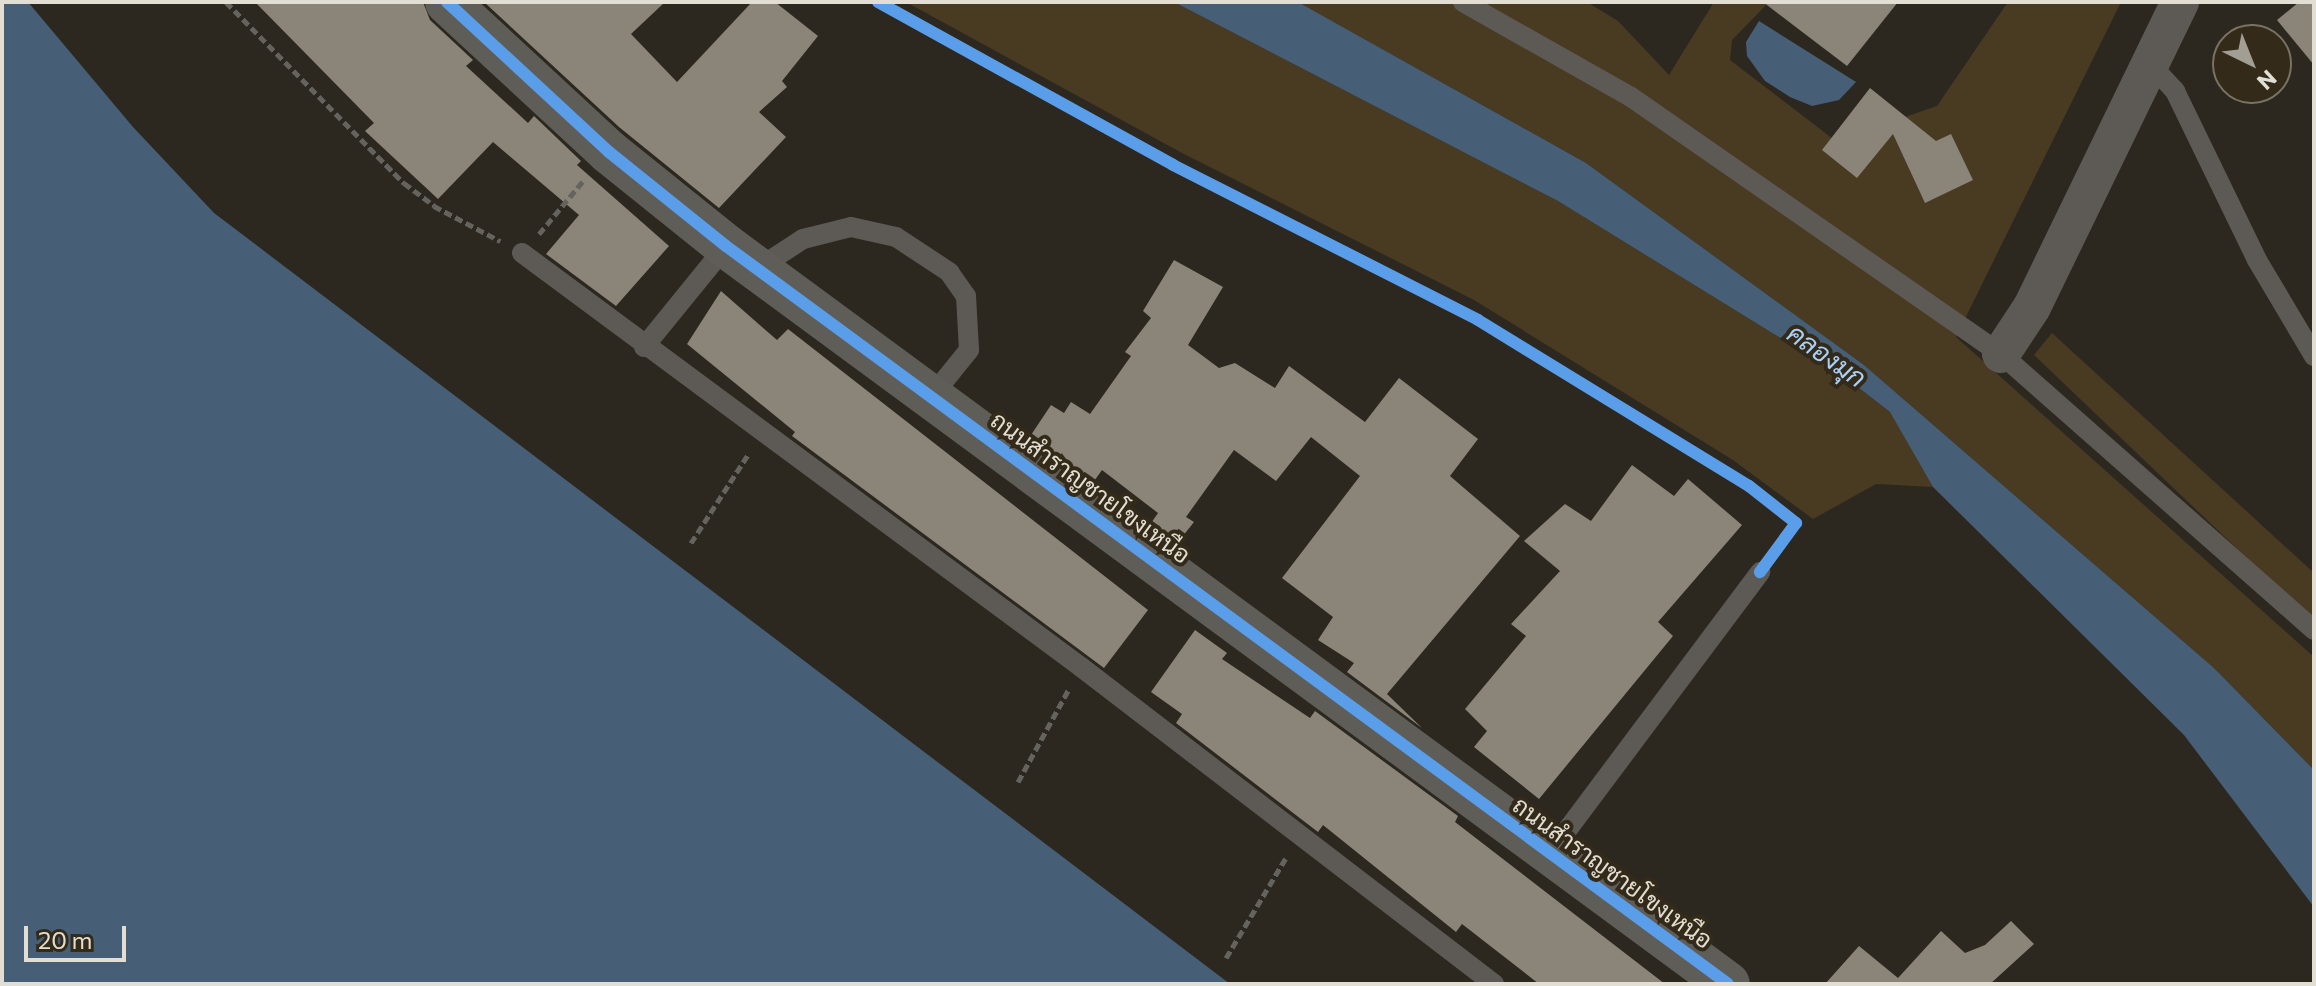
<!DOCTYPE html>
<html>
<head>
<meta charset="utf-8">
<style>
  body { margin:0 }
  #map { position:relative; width:2316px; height:986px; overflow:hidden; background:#2d281f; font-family:Commissioner,Sarabun,sans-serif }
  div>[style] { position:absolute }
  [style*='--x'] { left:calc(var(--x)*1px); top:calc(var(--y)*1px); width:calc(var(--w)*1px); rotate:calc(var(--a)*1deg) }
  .green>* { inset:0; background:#483b22 }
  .water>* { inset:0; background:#465f76 }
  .building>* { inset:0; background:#8a8479 }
  .path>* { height:5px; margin-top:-2.5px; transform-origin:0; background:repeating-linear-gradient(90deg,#65635e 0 8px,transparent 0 12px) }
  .lane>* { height:20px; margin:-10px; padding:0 10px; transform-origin:10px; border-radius:10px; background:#5d5a56 }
  .street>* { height:38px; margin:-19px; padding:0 19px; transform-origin:19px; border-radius:19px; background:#5d5a56 }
  .secondary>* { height:44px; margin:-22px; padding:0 22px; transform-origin:22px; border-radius:22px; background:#5f5d58 }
  .cycleway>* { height:12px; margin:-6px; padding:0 6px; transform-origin:6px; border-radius:6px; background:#5a9eea }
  span { translate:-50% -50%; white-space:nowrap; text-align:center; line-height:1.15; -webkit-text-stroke:8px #332a19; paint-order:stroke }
  .street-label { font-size:24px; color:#e3ded3 }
  .water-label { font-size:26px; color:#aad0f7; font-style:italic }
  .frame { position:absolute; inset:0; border:4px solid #e3ded3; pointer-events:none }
  .north { position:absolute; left:2212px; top:24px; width:80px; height:80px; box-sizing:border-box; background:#332a19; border:2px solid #797263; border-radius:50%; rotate:137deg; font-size:22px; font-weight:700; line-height:32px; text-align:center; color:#e3ded3 }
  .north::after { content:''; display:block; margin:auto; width:28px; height:36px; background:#a39e94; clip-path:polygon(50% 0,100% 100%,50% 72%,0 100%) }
  .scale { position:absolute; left:24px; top:926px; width:102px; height:36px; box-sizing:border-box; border:4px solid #e3ded3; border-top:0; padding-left:10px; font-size:24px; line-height:28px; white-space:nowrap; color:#e3ded3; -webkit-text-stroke:6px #332a19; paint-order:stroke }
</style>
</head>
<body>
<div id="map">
  <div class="green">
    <i style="clip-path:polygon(906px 2px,1174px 2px,1558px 201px,1850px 381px,1891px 413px,1933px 487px,1876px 484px,1813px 519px,1733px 460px,1474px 300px,1182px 153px)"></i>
    <i style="clip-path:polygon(1298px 2px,1587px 2px,1618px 21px,1669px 75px,1714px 2px,1769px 2px,1732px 40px,1730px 60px,1867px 165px,1905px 117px,1937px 106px,2008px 2px,2121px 2px,1956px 337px,2314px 657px,2314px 770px,2214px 668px,1864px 365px,1586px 163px)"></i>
    <i style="clip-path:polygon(2052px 333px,2314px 573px,2314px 622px,2034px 355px)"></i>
  </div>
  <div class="water">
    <i style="clip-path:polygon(2px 2px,28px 2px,133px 127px,214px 213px,1230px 984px,2px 984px)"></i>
    <i style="clip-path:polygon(1174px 2px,1298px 2px,1586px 163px,1864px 365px,2214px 668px,2314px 770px,2314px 907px,2184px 735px,1933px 487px,1890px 412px,1850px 381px,1558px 201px)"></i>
    <i style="clip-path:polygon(1759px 21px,1856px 82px,1839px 100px,1812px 106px,1790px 97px,1765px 81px,1747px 56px,1746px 42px)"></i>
  </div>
  <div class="building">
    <i style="clip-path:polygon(255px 2px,423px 2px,430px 20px,473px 60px,466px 66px,528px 123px,534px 116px,581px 161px,577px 165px,669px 246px,616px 306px,546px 254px,579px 215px,493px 142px,438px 199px,365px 131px,374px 123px)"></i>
    <i style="clip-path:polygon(484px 2px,665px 2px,631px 34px,677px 82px,752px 2px,775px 2px,818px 36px,782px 81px,787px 87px,759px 112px,786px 137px,719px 208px,619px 127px)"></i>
    <i style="clip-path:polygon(1763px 2px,1898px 2px,1847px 66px)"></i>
    <i style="clip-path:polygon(2299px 2px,2314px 2px,2314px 65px,2277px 20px)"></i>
    <i style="clip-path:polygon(1870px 88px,1936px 141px,1951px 134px,1973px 180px,1925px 203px,1893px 134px,1857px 178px,1822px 150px)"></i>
    <i style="clip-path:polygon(1174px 260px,1223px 287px,1188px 345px,1219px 368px,1235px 363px,1275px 388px,1289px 366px,1365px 422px,1399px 378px,1478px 439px,1450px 476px,1520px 536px,1387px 694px,1422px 728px,1347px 672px,1354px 663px,1318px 640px,1333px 617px,1282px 578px,1360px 476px,1311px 437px,1276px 481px,1234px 450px,1186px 517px,1194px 522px,1175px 546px,1149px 526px,1158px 513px,1102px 470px,1092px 484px,1029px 438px,1051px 405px,1064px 413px,1071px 402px,1090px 414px,1131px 356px,1125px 352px,1151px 318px,1143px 311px)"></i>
    <i style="clip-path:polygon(721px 291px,777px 340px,788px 329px,1148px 610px,1104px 668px,792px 436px,795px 432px,687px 344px)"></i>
    <i style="clip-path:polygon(1632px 465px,1674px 496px,1688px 479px,1742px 525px,1658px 622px,1673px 636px,1539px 799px,1474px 747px,1487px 731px,1465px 709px,1526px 636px,1511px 624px,1560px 571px,1524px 541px,1565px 504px,1591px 521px)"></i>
    <i style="clip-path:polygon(1195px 630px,1227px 653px,1222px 659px,1310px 718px,1315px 711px,1458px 816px,1455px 822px,1665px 984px,1539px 984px,1462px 924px,1456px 932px,1323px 825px,1318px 832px,1176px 723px,1182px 714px,1151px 692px)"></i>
    <i style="clip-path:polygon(2011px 921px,2034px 944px,1990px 984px,1825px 984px,1859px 946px,1898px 978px,1941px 931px,1965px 953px,1985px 945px)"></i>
  </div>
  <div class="path">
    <i style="--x:226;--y:2;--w:254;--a:45.5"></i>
    <i style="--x:404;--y:183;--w:38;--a:37"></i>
    <i style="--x:434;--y:206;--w:75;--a:27.9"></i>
    <i style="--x:539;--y:234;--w:70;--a:-50.2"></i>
    <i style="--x:691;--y:543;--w:107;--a:-57.2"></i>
    <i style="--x:1018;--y:782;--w:106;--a:-61.3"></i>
    <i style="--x:1226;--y:958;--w:119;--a:-59.1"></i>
  </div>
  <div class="lane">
    <i style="--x:1463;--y:2;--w:193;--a:29.5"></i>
    <i style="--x:1631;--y:97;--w:450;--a:34.8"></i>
    <i style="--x:2001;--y:354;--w:417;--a:41.4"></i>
    <i style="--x:2150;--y:64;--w:37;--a:47"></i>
    <i style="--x:2175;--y:91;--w:188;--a:64.1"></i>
    <i style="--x:2257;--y:260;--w:112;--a:59.3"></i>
    <i style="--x:522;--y:253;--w:696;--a:36.52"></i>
    <i style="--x:1081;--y:667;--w:521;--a:37.51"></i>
    <i style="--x:757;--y:269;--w:55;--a:-33.1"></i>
    <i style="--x:803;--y:239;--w:49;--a:-14"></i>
    <i style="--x:851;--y:227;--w:46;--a:12.5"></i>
    <i style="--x:896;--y:237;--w:64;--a:33.4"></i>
    <i style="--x:949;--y:272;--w:29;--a:55"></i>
    <i style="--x:966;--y:296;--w:54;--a:86.8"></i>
    <i style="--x:969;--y:350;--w:60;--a:129"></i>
    <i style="--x:644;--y:347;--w:130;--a:-50.9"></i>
    <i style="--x:1550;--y:853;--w:351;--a:-53.2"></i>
  </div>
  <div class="street">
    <i style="--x:2001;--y:354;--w:56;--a:-56.6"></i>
    <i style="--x:2032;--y:307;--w:339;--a:-64.1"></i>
  </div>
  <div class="secondary">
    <i style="--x:447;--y:2;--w:221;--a:42.8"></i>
    <i style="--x:609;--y:152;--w:150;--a:38.8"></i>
    <i style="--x:726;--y:246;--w:1244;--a:36.37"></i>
  </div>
  <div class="cycleway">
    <i style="--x:447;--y:2;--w:221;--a:42.8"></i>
    <i style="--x:609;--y:152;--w:150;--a:38.8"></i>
    <i style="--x:726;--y:246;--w:1244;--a:36.37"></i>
    <i style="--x:878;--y:2;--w:337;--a:28.9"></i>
    <i style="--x:1173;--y:165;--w:342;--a:26.9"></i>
    <i style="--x:1478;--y:320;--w:318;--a:31.5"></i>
    <i style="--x:1749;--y:486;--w:60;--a:38.2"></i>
    <i style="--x:1796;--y:523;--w:61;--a:126.3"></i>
  </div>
  <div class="street-label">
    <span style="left:1091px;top:487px;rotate:36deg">ถนนสำราญชายโขงเหนือ</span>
    <span style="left:1613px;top:872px;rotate:36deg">ถนนสำราญชายโขงเหนือ</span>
  </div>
  <div class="water-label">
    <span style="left:1827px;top:355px;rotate:35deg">คลองมุก</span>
  </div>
  <div class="frame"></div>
  <div class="north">N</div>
  <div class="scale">20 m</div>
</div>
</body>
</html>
